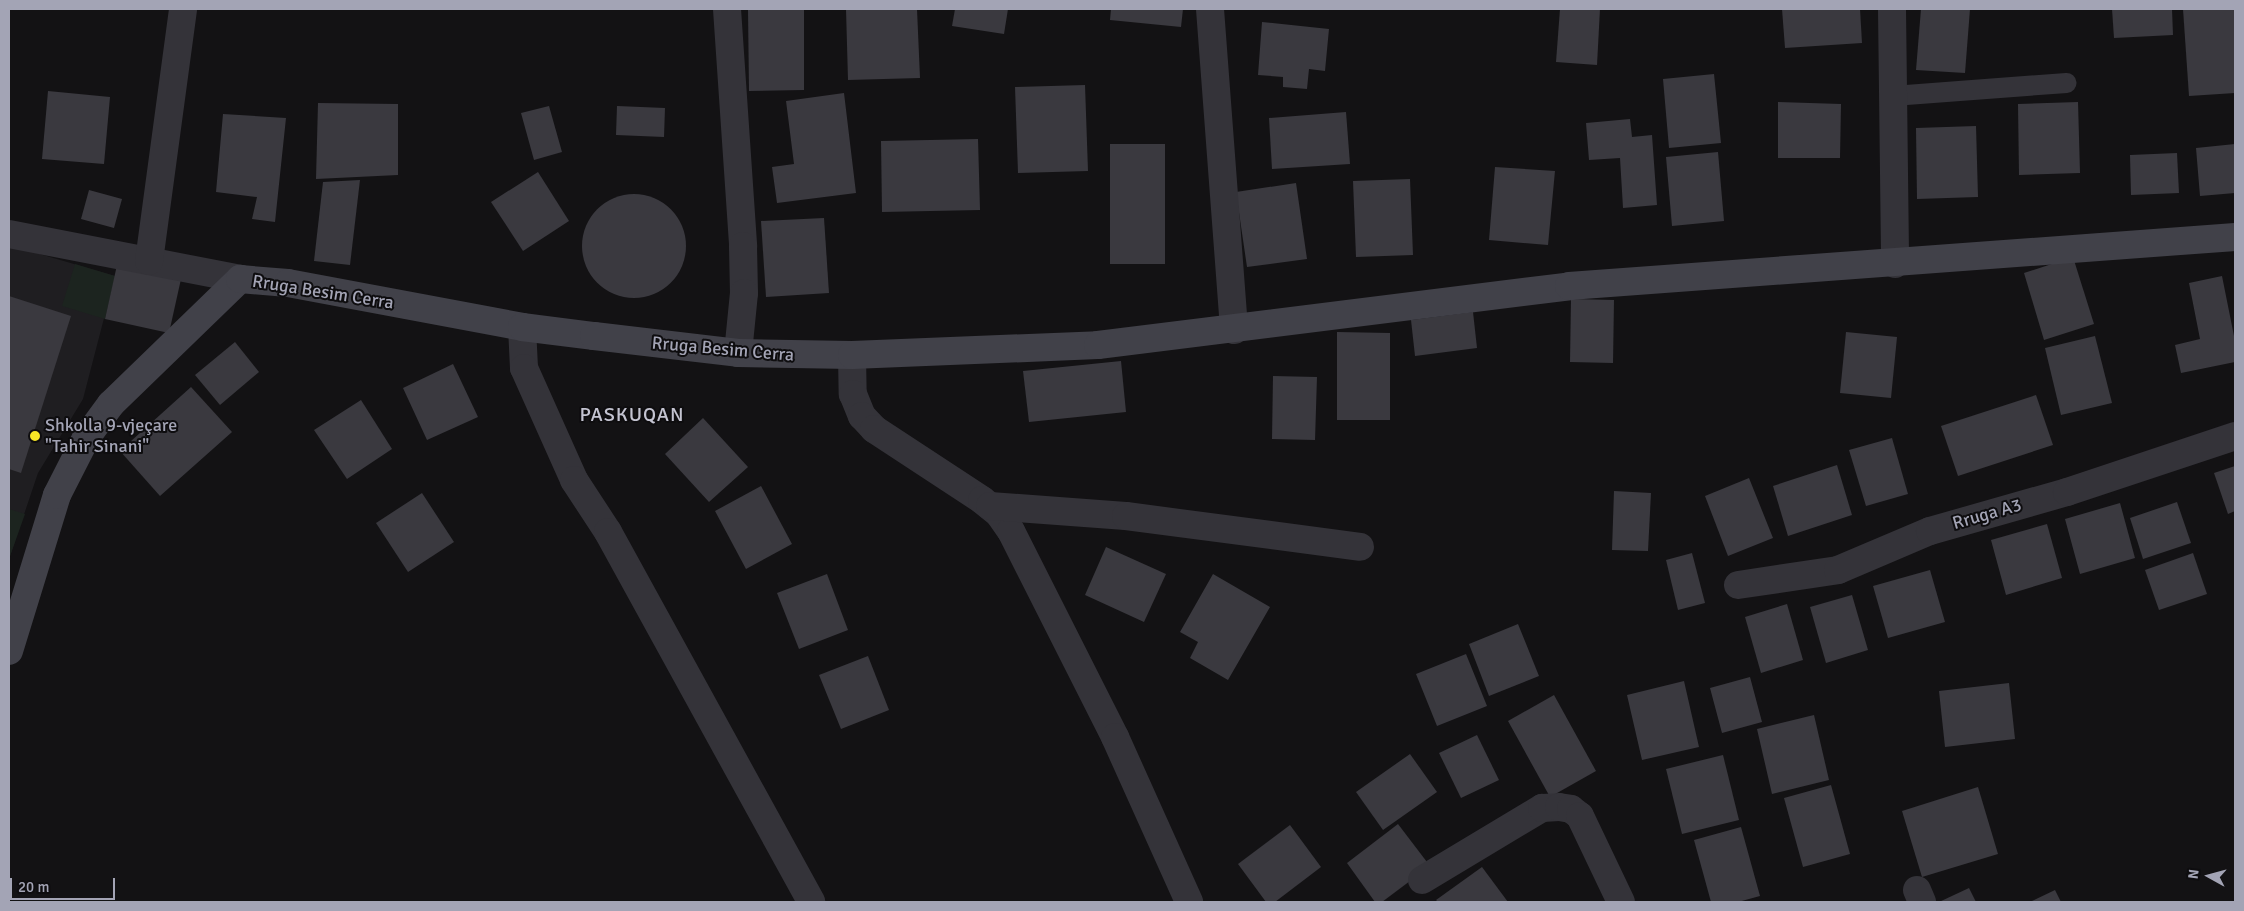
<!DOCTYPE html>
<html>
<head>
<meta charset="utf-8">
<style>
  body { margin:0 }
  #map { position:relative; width:2244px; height:911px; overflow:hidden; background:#131214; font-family:Signika,sans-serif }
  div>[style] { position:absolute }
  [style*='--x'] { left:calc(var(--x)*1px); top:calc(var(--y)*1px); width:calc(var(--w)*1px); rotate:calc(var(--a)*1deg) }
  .built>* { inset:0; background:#1f1e21 }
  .green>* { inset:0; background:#1c241f }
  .building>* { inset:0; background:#3a393f }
  .round { border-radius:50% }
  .lane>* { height:20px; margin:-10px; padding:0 10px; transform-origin:10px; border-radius:10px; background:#343339 }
  .street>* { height:28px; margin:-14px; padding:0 14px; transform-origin:14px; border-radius:14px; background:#343339 }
  .secondary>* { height:28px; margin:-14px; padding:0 14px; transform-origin:14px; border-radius:14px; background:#414149 }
  .dots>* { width:14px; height:14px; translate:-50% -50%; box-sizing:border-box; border:2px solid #0e0d0f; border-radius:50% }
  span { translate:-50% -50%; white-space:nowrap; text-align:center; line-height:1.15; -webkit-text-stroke:4px #0e0d0f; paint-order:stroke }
  .street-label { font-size:18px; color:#a3a4b5 }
  .poi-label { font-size:18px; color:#a3a4b5 }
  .left { translate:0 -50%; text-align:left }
  .quarter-label { font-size:20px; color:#c4c4d1; letter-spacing:1px }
  .frame { position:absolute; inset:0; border:10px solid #a3a4b5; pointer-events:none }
  .north { position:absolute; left:2184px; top:851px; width:50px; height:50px; -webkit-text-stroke:4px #0e0d0f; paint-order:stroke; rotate:277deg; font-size:14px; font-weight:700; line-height:20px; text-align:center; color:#a3a4b5 }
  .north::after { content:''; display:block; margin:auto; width:18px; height:22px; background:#a3a4b5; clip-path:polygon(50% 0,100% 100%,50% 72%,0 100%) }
  .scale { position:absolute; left:10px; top:878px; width:105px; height:22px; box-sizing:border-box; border:2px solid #a3a4b5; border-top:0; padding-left:6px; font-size:15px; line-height:18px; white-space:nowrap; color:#a3a4b5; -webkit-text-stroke:4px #0e0d0f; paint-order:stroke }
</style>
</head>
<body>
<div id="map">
  <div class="built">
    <i style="clip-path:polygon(9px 245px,115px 276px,83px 399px,38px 473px,9px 559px)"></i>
  </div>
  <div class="green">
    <i style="clip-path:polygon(75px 264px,115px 276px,105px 319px,62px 306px)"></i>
    <i style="clip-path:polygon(9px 509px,25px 514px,9px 559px)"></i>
  </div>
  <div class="building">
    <i style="clip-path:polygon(748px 9px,804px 9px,804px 90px,749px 91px)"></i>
    <i style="clip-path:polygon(846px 9px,917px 9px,920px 78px,848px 80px)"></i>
    <i style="clip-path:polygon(955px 9px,1008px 9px,1004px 34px,952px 26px)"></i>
    <i style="clip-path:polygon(1111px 9px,1183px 9px,1181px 27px,1110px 20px)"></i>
    <i style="clip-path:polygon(1560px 9px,1600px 9px,1597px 65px,1556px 62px)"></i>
    <i style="clip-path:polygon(1782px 9px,1860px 9px,1862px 43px,1785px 48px)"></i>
    <i style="clip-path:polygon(1921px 9px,1970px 9px,1965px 73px,1916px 70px)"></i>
    <i style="clip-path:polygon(2112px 9px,2172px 9px,2173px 35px,2114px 38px)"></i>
    <i style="clip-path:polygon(2183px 9px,2235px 9px,2235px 93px,2189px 96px)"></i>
    <i style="clip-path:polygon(1262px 22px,1329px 29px,1325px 71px,1309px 69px,1307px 89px,1283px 87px,1283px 77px,1258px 75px)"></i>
    <i style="clip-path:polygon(1714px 74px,1721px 143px,1669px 148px,1663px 79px)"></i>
    <i style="clip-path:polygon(1085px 85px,1088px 171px,1018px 173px,1015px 87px)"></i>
    <i style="clip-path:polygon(48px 91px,110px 97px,104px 164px,42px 159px)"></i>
    <i style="clip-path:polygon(844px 93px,856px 193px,777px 203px,772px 167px,794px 164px,786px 101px)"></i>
    <i style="clip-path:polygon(1778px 102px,1841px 104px,1840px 158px,1778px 158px)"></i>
    <i style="clip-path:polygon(2078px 102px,2080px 173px,2019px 175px,2018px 104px)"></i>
    <i style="clip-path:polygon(318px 103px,398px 104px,398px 175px,316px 179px)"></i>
    <i style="clip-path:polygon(549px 106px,562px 152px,534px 160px,521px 113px)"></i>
    <i style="clip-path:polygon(617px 106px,665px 108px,664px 137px,616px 135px)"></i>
    <i style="clip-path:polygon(1346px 112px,1350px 164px,1272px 169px,1269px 118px)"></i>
    <i style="clip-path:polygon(223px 114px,286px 118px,275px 222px,252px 219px,257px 197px,216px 192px)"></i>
    <i style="clip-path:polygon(1630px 119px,1632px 137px,1652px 135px,1657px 205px,1623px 208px,1620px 158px,1589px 160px,1586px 123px)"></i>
    <i style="clip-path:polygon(1976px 126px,1978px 197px,1917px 199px,1916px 128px)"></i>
    <i style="clip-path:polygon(978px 139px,980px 210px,882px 212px,881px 141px)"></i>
    <i style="clip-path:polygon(1110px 144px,1165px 144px,1165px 264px,1110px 264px)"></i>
    <i style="clip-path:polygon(2235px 144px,2235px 193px,2200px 196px,2196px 148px)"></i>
    <i style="clip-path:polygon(1718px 152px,1724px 221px,1672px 226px,1666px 157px)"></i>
    <i style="clip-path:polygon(2177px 153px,2179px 193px,2131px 195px,2130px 155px)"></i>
    <i style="clip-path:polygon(1495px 167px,1555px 171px,1548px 245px,1489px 240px)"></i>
    <i style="clip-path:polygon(538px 172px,569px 221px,523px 251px,491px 202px)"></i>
    <i style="clip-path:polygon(1410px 179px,1413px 255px,1356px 257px,1353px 181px)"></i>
    <i style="clip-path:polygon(360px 180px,350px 265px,314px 261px,323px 182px)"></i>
    <i style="clip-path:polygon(1296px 183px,1307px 259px,1247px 267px,1236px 192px)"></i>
    <i style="clip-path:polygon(89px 190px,122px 199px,114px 228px,81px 219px)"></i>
    <i class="round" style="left:582px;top:194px;width:104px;height:104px"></i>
    <i style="clip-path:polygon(824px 218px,829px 293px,766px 297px,761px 221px)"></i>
    <i style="clip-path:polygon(2073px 257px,2094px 324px,2044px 340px,2024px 273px)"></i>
    <i style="clip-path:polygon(117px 265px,181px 279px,169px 333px,105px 319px)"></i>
    <i style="clip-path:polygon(2222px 276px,2235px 341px,2235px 362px,2181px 373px,2175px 345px,2200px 339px,2189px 283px)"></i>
    <i style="clip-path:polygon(9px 296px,71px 316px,21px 473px,9px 469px)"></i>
    <i style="clip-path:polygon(1571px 299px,1614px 300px,1613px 363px,1570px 362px)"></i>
    <i style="clip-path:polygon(1473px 312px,1477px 348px,1415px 356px,1411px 320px)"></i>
    <i style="clip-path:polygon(1337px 332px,1390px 333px,1390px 420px,1337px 420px)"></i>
    <i style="clip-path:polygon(1846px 332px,1897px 337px,1891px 398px,1840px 393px)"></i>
    <i style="clip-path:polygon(2095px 336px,2112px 403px,2061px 415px,2045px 348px)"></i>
    <i style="clip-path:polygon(235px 342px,259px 372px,220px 405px,195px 375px)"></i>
    <i style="clip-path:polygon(1121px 361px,1126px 412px,1029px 422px,1023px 371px)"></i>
    <i style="clip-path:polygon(453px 364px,478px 417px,427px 440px,403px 388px)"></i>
    <i style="clip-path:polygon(1273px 376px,1317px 377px,1315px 440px,1272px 439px)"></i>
    <i style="clip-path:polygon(191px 387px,232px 432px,160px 496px,120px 451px)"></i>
    <i style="clip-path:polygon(2036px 395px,2053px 445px,1958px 476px,1941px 426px)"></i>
    <i style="clip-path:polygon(361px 400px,392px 449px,347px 479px,314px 430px)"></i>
    <i style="clip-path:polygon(703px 418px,748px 467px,709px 502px,665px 454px)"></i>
    <i style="clip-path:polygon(1892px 438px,1908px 494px,1866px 506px,1849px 450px)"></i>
    <i style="clip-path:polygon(1837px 465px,1852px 515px,1788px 536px,1773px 486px)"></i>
    <i style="clip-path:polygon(2235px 466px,2235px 511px,2228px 514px,2214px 473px)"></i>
    <i style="clip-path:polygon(1749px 478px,1773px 538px,1728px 556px,1705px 496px)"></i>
    <i style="clip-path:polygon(761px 486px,792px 544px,746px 569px,715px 511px)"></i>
    <i style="clip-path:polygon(1614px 491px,1651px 493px,1648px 551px,1612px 550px)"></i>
    <i style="clip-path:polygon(422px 493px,454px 542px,408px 572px,376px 523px)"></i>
    <i style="clip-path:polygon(2177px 502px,2191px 543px,2143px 559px,2130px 518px)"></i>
    <i style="clip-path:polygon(2120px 503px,2135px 558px,2080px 574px,2065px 519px)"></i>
    <i style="clip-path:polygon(2047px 524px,2062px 578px,2006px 595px,1991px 540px)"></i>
    <i style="clip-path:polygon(1106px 547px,1166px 574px,1144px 622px,1085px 595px)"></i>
    <i style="clip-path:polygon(1692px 553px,1705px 603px,1678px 610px,1666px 560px)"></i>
    <i style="clip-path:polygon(2193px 553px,2207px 594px,2159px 610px,2145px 570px)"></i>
    <i style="clip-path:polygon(1930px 570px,1945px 622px,1888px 638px,1873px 586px)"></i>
    <i style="clip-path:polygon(827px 574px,848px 630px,799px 649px,777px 593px)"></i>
    <i style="clip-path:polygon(1213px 574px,1270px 607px,1228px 680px,1190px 658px,1198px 642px,1180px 632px)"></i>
    <i style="clip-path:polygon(1852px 595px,1868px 650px,1826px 663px,1810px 607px)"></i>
    <i style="clip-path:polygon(1787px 604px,1803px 660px,1761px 673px,1745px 617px)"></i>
    <i style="clip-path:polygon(1518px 624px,1539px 676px,1489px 696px,1469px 644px)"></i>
    <i style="clip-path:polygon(1466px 654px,1487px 706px,1437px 726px,1416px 674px)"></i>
    <i style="clip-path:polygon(868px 656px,889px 710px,841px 729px,819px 675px)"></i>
    <i style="clip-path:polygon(1750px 677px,1762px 722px,1722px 733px,1710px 688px)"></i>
    <i style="clip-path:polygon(1684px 681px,1699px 747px,1642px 760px,1627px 695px)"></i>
    <i style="clip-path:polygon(2009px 683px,2015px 739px,1945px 747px,1939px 691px)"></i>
    <i style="clip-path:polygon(1554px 695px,1596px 771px,1550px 797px,1508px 721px)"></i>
    <i style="clip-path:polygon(1814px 715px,1829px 780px,1772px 794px,1757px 729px)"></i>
    <i style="clip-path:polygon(1477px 735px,1499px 780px,1461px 798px,1439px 753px)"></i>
    <i style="clip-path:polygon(1410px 754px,1437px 792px,1383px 830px,1356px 792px)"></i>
    <i style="clip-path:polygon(1723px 755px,1739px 820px,1682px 834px,1666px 769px)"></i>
    <i style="clip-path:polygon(1831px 785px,1850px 854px,1803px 867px,1784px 798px)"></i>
    <i style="clip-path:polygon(1978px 787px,1998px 854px,1922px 877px,1902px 811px)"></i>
    <i style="clip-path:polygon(1398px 824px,1430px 866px,1382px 902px,1375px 902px,1347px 863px)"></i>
    <i style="clip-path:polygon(1290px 825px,1321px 867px,1275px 902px,1266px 902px,1238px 864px)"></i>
    <i style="clip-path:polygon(1741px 827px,1760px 896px,1738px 902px,1711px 902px,1694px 840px)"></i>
    <i style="clip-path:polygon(1482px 867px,1508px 902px,1438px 902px,1436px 900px)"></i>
    <i style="clip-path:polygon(1969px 888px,1976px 902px,1939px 902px)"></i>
    <i style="clip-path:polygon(2055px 890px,2061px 902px,2030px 902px)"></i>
  </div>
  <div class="lane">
    <i style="--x:1893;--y:96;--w:174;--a:-4.3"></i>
  </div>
  <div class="street">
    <i style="--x:727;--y:9;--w:238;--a:86.1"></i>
    <i style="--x:743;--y:246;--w:47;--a:88.8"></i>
    <i style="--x:744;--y:293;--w:60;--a:95.7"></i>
    <i style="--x:1210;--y:9;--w:322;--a:85.7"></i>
    <i style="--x:1892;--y:9;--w:255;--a:89.3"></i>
    <i style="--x:9;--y:234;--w:235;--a:11"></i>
    <i style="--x:149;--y:261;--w:254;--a:-82.3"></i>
    <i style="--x:522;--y:327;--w:41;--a:87.2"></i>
    <i style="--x:524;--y:368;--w:123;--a:65.9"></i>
    <i style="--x:574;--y:480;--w:62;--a:56.8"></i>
    <i style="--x:608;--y:532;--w:422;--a:61.2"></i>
    <i style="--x:852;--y:355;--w:39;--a:89"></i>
    <i style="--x:853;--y:394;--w:24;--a:68"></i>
    <i style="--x:862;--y:416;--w:18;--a:47"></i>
    <i style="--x:874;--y:429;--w:129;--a:33.3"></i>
    <i style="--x:982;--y:500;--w:22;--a:39"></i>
    <i style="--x:999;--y:514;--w:21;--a:55"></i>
    <i style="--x:1011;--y:531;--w:231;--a:63.2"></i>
    <i style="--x:1115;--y:737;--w:181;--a:65.8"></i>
    <i style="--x:990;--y:506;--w:136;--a:4.2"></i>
    <i style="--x:1126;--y:516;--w:236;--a:7.5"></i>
    <i style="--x:1738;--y:585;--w:101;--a:-8.5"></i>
    <i style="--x:1838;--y:570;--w:100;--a:-23"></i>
    <i style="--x:1930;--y:531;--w:142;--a:-15.9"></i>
    <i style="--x:2067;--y:492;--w:177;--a:-18.4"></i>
    <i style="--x:1422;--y:880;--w:140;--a:-31"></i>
    <i style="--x:1542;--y:808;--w:17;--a:-3"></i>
    <i style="--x:1559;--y:807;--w:12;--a:9"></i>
    <i style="--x:1571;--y:809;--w:11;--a:38"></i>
    <i style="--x:1580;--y:816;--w:95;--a:64.5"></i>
    <i style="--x:1917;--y:890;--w:13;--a:67"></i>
  </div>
  <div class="secondary">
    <i style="--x:9;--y:651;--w:163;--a:-72.9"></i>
    <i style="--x:57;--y:495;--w:64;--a:-63"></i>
    <i style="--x:86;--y:438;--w:42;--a:-53.7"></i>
    <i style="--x:111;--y:404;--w:180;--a:-44.1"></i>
    <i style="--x:240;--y:279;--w:48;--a:4.8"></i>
    <i style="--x:288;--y:283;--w:238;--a:10.6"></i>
    <i style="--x:522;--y:327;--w:73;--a:7.1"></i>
    <i style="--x:594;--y:336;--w:145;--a:6.7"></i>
    <i style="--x:738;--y:353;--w:114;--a:1"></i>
    <i style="--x:852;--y:355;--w:246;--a:-2.3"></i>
    <i style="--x:1098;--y:345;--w:475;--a:-7.1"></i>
    <i style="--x:1569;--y:286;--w:668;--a:-4.21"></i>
  </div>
  <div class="dots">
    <i style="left:35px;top:436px;background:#f8e726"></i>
  </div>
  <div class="street-label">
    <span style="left:323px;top:292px;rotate:9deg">Rruga Besim Cerra</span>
    <span style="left:723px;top:349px;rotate:5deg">Rruga Besim Cerra</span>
    <span style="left:1987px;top:514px;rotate:-16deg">Rruga A3</span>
  </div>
  <div class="poi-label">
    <span class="left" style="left:45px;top:436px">Shkolla 9-vjeçare<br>"Tahir Sinani"</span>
  </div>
  <div class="quarter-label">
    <span style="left:632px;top:414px">PASKUQAN</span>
  </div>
  <div class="frame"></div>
  <div class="north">N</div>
  <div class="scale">20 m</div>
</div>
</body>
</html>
